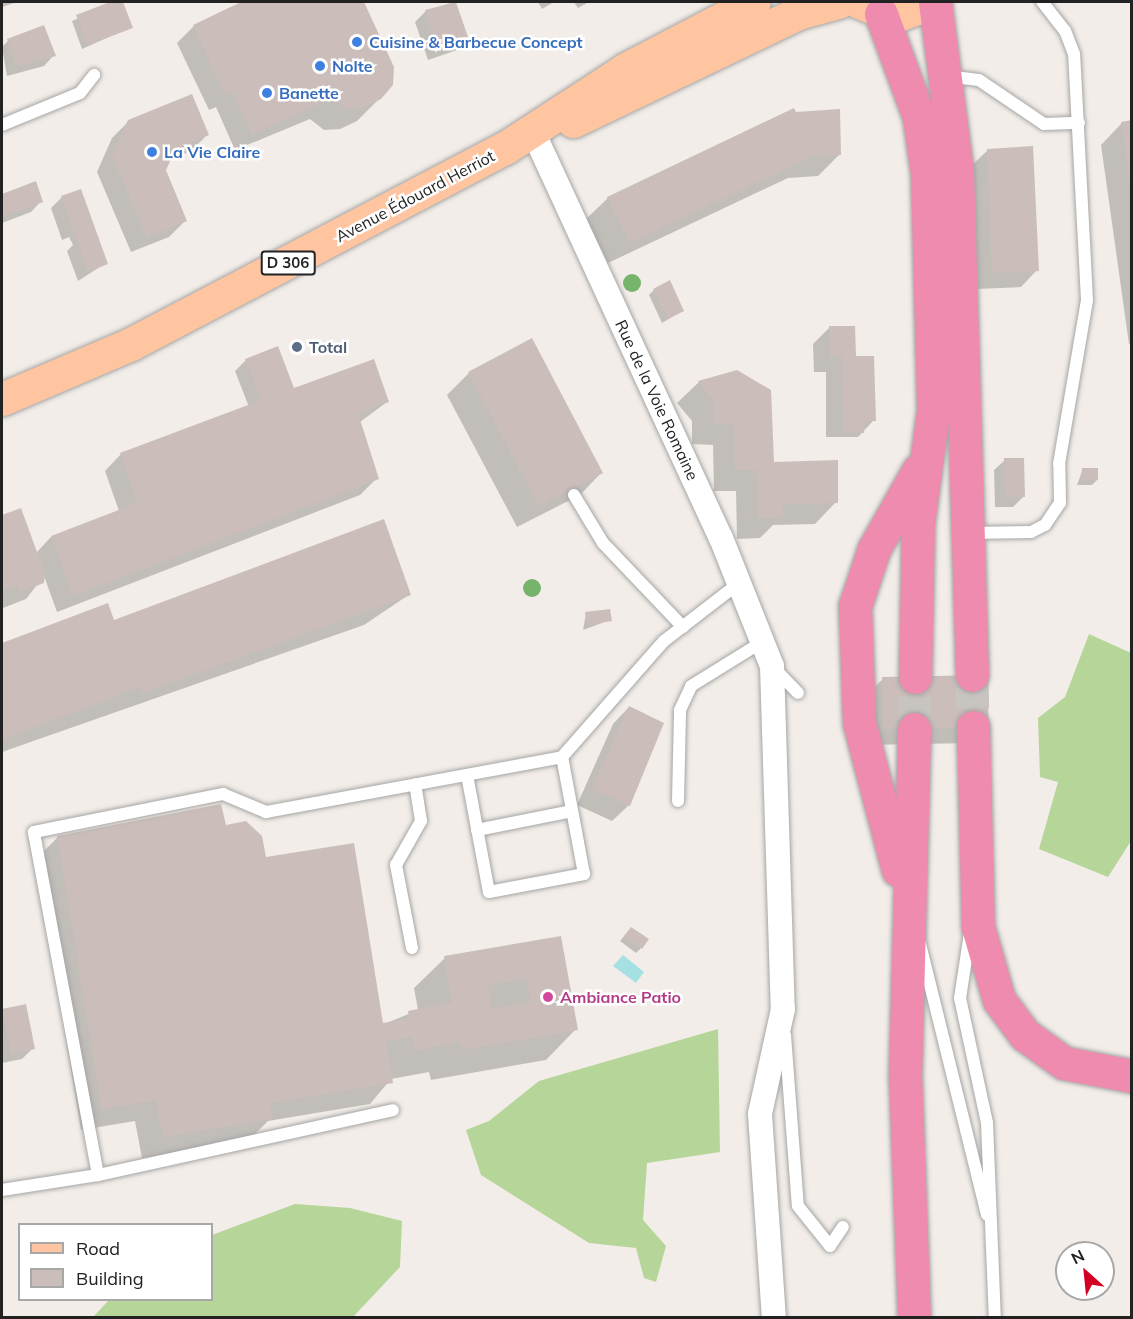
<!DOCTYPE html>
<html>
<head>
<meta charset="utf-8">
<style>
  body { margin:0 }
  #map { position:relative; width:1133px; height:1319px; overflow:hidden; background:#f2ede8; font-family:Mulish,sans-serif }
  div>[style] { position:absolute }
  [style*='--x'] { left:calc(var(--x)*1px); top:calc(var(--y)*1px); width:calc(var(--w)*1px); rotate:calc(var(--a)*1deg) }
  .forest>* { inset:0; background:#b6d599 }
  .water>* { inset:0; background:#a5e0e3 }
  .shadow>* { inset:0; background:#0003 }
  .building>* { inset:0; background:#cbbeba }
  .motorway-tunnel>* { height:33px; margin-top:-16.5px; transform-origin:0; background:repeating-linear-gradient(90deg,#c8c4c0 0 33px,transparent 0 49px) }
  .roads { filter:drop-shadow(0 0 2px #a6a6a6) drop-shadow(0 0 2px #a6a6a6) }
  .service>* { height:12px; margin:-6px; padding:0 6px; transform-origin:6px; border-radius:6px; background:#fff }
  .minor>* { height:24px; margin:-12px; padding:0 12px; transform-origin:12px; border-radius:12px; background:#fff }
  .primary>* { height:33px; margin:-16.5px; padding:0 16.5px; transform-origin:16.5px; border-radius:16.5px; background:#ffc5a0 }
  .motorway>* { height:33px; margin:-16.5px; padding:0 16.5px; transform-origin:16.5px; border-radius:16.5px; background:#ee8baf }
  .trees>* { width:18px; height:18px; margin:-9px; border-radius:50%; background:#76b46b }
  .dots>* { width:16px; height:16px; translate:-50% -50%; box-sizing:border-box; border:3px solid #fff; border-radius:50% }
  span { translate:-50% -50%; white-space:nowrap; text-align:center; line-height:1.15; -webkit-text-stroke:5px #fff; paint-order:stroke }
  .shield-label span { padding:2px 4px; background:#fff; border:2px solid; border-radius:4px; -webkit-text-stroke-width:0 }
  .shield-label { font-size:15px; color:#222; font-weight:700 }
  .shop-label { font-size:16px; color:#366cbe; font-weight:700 }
  .left { translate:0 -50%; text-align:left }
  .street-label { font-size:16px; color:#222 }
  .service-label { font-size:16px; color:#4e5e75; font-weight:700 }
  .hotel-label { font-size:16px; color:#b23c85; font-weight:700 }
  .frame { position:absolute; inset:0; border:3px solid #222; pointer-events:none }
  .legend { position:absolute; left:18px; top:1223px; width:195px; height:78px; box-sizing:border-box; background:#fff; border:2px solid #a7a7a7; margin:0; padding:8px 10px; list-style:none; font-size:18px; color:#222 }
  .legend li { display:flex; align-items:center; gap:12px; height:30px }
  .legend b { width:30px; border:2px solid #a7a7a7 }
  .north { position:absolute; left:1055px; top:1241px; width:60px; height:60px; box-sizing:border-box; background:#fff; border:2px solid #a7a7a7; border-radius:50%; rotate:333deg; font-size:16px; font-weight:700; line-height:24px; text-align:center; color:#222 }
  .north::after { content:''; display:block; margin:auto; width:21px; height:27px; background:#d30026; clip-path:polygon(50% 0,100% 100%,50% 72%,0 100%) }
</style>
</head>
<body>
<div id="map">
  <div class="forest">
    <i style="clip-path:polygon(1089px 634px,1131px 653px,1131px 841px,1108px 877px,1039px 849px,1058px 782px,1040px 777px,1038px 718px,1065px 697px)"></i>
    <i style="clip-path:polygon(718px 1029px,720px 1152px,647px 1163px,643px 1220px,666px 1246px,656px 1282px,644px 1278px,636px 1248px,589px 1243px,481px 1175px,466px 1130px,489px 1121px,539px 1081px)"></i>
    <i style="clip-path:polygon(295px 1204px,350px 1208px,402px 1221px,400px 1267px,353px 1317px,93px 1317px,109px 1300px,212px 1300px,212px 1235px)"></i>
  </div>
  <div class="water">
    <i style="clip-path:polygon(623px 955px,644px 972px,636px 983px,613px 966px)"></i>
  </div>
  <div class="shadow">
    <i style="clip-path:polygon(2px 2px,17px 2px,2px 7px)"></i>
    <i style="clip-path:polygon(115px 2px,122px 2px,131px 27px,82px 49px,72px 21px)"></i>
    <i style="clip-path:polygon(244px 2px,362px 2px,393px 68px,380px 98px,357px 121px,340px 129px,324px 130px,310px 119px,235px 150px,216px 107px,209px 110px,177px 43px,194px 26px)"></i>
    <i style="clip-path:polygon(454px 2px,467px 40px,457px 50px,428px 60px,415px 22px,426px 11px)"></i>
    <i style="clip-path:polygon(538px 2px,554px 2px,542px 9px)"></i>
    <i style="clip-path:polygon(574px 2px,589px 2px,578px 8px)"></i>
    <i style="clip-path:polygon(8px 41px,54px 55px,44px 66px,7px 76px,2px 47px)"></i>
    <i style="clip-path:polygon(795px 114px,840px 154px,818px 176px,788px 178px,608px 263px,586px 219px,608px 198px)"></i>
    <i style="clip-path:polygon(129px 121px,208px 134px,191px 151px,169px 160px,164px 170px,185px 221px,169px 237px,131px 252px,97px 172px,112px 138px)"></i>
    <i style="clip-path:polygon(1132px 122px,1132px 343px,1129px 344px,1101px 145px,1122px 123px)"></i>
    <i style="clip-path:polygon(988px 150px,1037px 270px,1021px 287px,977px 289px,971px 166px)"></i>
    <i style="clip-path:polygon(35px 183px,41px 201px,31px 212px,2px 223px,2px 196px)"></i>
    <i style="clip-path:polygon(62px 197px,106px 263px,78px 281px,67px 251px,73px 245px,69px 237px,62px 240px,51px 208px)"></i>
    <i style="clip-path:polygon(654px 290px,682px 311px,662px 323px,649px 295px)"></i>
    <i style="clip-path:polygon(829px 328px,855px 357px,874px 420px,858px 437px,826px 437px,826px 372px,814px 372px,813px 344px)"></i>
    <i style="clip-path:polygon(246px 360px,292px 388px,387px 402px,360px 422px,377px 478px,360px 495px,57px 612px,44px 576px,26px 599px,3px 608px,2px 517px,20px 510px,36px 553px,51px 537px,119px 511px,105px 471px,121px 454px,249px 407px,235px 371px)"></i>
    <i style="clip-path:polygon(736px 372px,773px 464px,836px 502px,815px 524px,773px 525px,760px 538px,737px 539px,736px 491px,714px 491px,713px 445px,692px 444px,692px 421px,677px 403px,699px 382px)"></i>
    <i style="clip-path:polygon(469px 373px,601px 473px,580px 495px,517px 527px,447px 395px)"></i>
    <i style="clip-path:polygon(1005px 460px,1024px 496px,1013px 507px,995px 507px,994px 470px)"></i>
    <i style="clip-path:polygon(1083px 469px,1097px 480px,1092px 485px,1077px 485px)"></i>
    <i style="clip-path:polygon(410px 594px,364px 625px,2px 752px,2px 645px,107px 605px,113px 622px)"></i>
    <i style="clip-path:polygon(586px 614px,610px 620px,583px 630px)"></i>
    <i style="clip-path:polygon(986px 676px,971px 743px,868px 745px,866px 695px,883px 679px)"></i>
    <i style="clip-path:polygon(629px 707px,629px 805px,612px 821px,577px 805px,613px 724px)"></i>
    <i style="clip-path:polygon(224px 827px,265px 858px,382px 1025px,418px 1010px,414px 988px,445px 958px,560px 938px,576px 1029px,546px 1060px,431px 1080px,429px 1072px,391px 1079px,370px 1104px,268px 1121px,249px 1140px,142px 1158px,135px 1121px,81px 1130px,36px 859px,58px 837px)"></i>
    <i style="clip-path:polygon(626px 934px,641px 948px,636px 953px,620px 941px)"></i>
    <i style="clip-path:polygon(24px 1006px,33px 1048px,22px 1059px,2px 1063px,2px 1011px)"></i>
  </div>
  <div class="building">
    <i style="clip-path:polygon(110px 2px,123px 2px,133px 28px,88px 45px,76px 15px)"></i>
    <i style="clip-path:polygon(241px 2px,364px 2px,394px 67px,393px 85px,381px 99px,363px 108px,346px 109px,332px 98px,252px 134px,232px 92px,225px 95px,193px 25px)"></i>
    <i style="clip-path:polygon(456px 2px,469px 40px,439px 51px,425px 10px)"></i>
    <i style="clip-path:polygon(44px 25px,56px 56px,17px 66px,7px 39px)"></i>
    <i style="clip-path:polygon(192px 94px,209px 135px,176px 148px,166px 170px,187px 221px,147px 237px,112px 155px,128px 120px)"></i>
    <i style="clip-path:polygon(794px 108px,796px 112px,840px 109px,841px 155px,811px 157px,630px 243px,607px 197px)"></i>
    <i style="clip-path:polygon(1132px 120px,1132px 183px,1130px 183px,1121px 122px)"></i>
    <i style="clip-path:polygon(1033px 146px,1039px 271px,992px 273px,987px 149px)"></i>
    <i style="clip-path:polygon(36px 181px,43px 202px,2px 217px,2px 194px)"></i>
    <i style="clip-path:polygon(81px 189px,108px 264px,88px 272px,61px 196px)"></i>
    <i style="clip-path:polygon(670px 280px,684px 311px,668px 319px,653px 289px)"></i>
    <i style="clip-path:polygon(829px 326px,855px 326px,856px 356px,874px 356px,876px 421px,865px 421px,864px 433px,843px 433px,842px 356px,830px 357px)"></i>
    <i style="clip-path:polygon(532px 338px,603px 473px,539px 506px,468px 372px)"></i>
    <i style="clip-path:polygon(278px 346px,294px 388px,374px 359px,389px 402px,358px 413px,379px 479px,73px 596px,51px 536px,137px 503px,120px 453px,261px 400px,245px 359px)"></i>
    <i style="clip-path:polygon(737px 370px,771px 390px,774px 462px,838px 460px,838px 503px,783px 504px,783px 517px,758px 518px,757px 470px,735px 470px,734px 424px,713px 423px,713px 400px,698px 381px)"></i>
    <i style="clip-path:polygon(1004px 458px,1024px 458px,1025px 497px,1005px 497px)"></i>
    <i style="clip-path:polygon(1082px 468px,1098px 468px,1098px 480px,1081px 481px)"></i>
    <i style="clip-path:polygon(21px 508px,45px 574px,44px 583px,19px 592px,17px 585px,2px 591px,2px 515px)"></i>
    <i style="clip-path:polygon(384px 519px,411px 595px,143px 693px,140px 687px,2px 740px,2px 643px,108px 603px,114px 620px)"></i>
    <i style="clip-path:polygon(610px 609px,612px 621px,587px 625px,585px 612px)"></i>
    <i style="clip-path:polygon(987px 675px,989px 727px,883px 729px,882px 677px)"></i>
    <i style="clip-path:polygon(629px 706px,664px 723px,630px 806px,592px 789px)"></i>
    <i style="clip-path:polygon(evenodd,221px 804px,226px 825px,246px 821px,262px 836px,266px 857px,354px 843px,383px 1023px,409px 1019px,408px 1011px,452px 1002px,444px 956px,561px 936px,578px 1030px,461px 1050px,459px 1042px,414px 1051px,412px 1037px,386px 1041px,393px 1083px,270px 1103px,272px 1119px,163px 1137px,156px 1100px,102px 1109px,57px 836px,221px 804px,527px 978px,531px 1002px,491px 1009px,488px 985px,527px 978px)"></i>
    <i style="clip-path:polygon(631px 927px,649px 939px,642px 949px,624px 936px)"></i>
    <i style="clip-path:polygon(26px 1004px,35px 1049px,11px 1054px,2px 1009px)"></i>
  </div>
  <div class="motorway-tunnel">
    <i style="--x:972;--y:675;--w:52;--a:88.9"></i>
    <i style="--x:914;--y:729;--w:52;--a:-88.9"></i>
  </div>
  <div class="roads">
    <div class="service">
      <i style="--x:946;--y:76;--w:33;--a:7"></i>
      <i style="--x:979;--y:80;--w:78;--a:34.1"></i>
      <i style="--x:1044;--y:124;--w:35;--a:-2"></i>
      <i style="--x:2;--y:125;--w:84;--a:-22.3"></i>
      <i style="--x:80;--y:93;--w:23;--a:-52"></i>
      <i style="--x:574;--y:495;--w:56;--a:58.9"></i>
      <i style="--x:603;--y:543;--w:116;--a:46.4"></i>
      <i style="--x:969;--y:533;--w:62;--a:-0.9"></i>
      <i style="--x:1031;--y:532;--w:16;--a:-27"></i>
      <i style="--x:1045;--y:525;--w:27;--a:-56"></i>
      <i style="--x:1060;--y:503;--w:39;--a:-91"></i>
      <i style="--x:1059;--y:464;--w:166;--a:-80.3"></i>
      <i style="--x:1087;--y:300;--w:246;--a:-93"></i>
      <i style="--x:1074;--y:54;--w:25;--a:-111"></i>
      <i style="--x:1065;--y:31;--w:37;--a:-128"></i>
      <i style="--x:773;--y:667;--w:36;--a:46"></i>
      <i style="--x:467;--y:775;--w:119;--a:79.4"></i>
      <i style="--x:489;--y:892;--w:97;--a:-10.7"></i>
      <i style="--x:584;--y:874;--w:119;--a:-100.6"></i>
      <i style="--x:678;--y:801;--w:91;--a:-88.7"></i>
      <i style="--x:680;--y:710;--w:26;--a:-65"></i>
      <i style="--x:691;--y:686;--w:84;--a:-31.8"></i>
      <i style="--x:477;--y:830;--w:97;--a:-11.3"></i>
      <i style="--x:970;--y:933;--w:66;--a:98.7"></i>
      <i style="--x:960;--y:998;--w:128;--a:77.8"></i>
      <i style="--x:987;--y:1123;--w:195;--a:87.7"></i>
      <i style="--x:920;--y:944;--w:279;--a:76.1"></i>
      <i style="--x:412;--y:948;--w:85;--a:-100.9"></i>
      <i style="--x:396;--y:865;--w:51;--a:-60.4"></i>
      <i style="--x:421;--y:821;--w:37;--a:-99"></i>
      <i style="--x:785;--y:1035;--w:171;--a:85.7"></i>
      <i style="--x:798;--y:1206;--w:51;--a:51.3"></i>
      <i style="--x:830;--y:1246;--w:23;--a:-56"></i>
      <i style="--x:98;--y:1175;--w:302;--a:-12.4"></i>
      <i style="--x:2;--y:1190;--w:97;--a:-8.9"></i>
      <i style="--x:98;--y:1175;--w:349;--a:-100.6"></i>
      <i style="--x:34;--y:832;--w:193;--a:-11.4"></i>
      <i style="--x:223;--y:794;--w:47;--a:22.7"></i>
      <i style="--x:266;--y:812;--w:301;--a:-10.5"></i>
      <i style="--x:562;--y:757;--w:154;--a:-48.7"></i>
      <i style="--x:664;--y:641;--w:95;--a:-37.7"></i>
    </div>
    <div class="minor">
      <i style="--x:535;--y:136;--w:443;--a:65.2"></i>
      <i style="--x:721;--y:538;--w:138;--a:68.3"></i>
      <i style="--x:772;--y:666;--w:343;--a:88.2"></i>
      <i style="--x:783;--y:1009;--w:107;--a:102.4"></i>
      <i style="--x:760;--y:1114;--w:204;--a:86.1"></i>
    </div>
    <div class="primary">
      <i style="--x:859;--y:2;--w:39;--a:21"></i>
      <i style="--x:895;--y:16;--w:40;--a:-20.2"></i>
      <i style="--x:573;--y:121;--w:253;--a:-25.6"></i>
      <i style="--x:801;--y:12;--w:39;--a:-15"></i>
      <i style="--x:2;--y:399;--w:140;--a:-23.1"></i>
      <i style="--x:131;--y:344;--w:422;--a:-27.7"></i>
      <i style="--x:505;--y:148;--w:145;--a:-33.1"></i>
      <i style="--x:626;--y:69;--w:144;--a:-27.6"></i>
    </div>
    <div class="motorway">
      <i style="--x:935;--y:2;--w:170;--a:82.6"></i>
      <i style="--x:957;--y:171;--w:504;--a:88.3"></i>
      <i style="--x:881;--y:14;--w:110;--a:69.7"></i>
      <i style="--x:919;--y:117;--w:58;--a:82"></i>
      <i style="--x:927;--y:174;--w:237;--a:88.5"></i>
      <i style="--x:933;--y:411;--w:113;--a:97.6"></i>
      <i style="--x:918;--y:523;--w:154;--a:91.1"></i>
      <i style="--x:973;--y:727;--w:200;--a:88.6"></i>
      <i style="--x:978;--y:927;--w:76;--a:74"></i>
      <i style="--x:999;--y:1000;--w:44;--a:53.4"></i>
      <i style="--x:1025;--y:1035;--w:48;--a:35.7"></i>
      <i style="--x:1064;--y:1063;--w:69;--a:10.8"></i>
      <i style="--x:898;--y:870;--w:153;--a:-104.8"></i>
      <i style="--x:859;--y:722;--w:116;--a:-92"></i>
      <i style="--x:855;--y:606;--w:60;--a:-71.6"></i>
      <i style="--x:874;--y:549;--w:90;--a:-60.6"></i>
      <i style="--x:914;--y:1318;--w:241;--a:-92.1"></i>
      <i style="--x:905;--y:1077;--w:348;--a:-88.5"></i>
    </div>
  </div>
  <div class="trees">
    <i style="left:632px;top:283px"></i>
    <i style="left:532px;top:588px"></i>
  </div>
  <div class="dots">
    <i style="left:357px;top:42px;background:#3f7fe0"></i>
    <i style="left:320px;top:66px;background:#3f7fe0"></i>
    <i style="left:267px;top:93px;background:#3f7fe0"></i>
    <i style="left:152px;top:152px;background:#3f7fe0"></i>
    <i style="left:297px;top:347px;background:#5c6f8a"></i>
    <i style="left:548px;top:997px;background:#d1479c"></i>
  </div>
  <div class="shield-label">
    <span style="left:288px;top:263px">D 306</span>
  </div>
  <div class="shop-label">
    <span class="left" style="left:369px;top:42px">Cuisine &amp; Barbecue Concept</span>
    <span class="left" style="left:332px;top:66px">Nolte</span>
    <span class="left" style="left:279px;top:93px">Banette</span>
    <span class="left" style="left:164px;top:152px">La Vie Claire</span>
  </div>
  <div class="street-label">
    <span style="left:415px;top:196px;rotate:-28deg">Avenue Édouard Herriot</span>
    <span style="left:657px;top:400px;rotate:65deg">Rue de la Voie Romaine</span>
  </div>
  <div class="service-label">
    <span class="left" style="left:309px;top:347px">Total</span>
  </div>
  <div class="hotel-label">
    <span class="left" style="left:560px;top:997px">Ambiance Patio</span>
  </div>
  <div class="frame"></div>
  <ul class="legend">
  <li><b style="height:8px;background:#ffc5a0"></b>Road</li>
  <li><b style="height:16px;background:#cbbeba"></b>Building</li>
  </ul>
  <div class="north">N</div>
</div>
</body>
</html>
